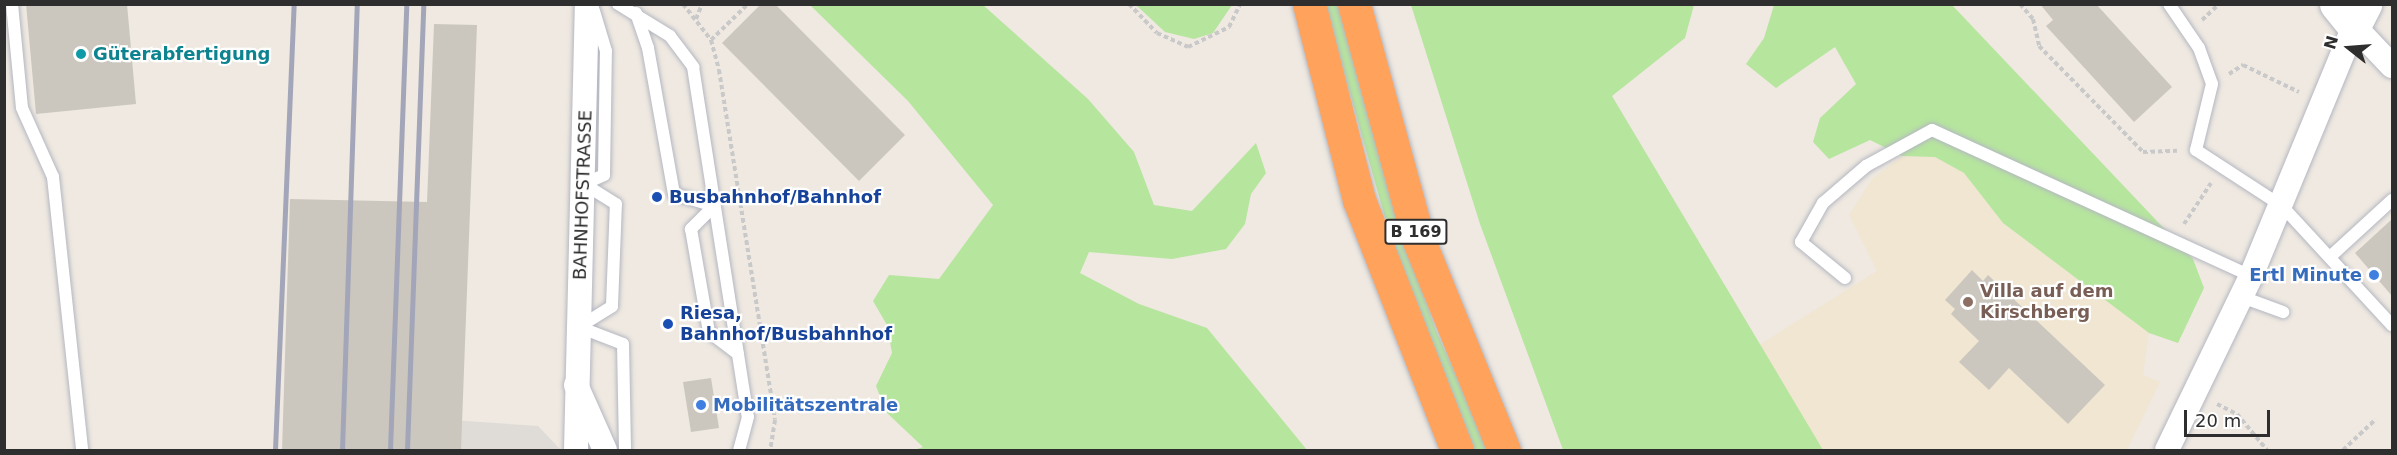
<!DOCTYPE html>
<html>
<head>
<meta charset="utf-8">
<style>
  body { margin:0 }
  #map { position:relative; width:2397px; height:455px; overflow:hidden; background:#efe9e1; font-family:"DejaVu Sans",sans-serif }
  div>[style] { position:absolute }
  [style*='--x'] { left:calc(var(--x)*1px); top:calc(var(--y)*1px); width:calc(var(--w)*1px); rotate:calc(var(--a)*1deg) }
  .education>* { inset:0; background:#f0e6d1 }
  .green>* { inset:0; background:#b6e59e }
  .plaza>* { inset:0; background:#dfdcd8 }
  .building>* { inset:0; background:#cbc7bf }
  .path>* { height:4px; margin-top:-2px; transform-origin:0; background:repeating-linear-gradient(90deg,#c9c9c9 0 4.5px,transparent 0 7.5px) }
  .roads { filter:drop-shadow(0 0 2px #b4b7c1) drop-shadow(0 0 2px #b4b7c1) }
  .lane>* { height:12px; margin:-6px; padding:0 6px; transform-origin:6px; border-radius:6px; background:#fff }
  .street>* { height:24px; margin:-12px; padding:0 12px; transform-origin:12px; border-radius:12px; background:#fff }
  .secondary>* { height:33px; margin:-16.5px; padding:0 16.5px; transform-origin:16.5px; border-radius:16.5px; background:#fff }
  .highway>* { height:33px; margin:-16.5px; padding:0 16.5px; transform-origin:16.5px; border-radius:16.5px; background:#ffa35c }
  .rail>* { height:4.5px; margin:-2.25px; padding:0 2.25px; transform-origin:2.25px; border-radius:2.25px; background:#a3a6b8 }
  .dots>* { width:16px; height:16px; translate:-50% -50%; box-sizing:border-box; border:3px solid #fff; border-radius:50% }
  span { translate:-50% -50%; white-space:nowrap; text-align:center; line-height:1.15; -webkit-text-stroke:4.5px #fff; paint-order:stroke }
  .shield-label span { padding:2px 4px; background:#fff; border:2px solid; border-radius:4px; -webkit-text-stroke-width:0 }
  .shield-label { font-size:16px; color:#2e2e2e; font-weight:700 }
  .culture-label { font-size:18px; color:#0d838f; font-weight:700 }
  .left { translate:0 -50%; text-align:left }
  .street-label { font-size:18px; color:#2e2e2e }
  .transit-label { font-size:18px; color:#164399; font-weight:700 }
  .shop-label { font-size:18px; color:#366cbe; font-weight:700 }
  .right { translate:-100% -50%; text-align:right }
  .education-label { font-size:18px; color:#785e54; font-weight:700 }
  .frame { position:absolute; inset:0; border:6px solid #2e2e2e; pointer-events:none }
  .north { position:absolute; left:2319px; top:18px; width:60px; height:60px; -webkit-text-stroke:4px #fff; paint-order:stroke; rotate:287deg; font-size:16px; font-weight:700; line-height:24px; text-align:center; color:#2e2e2e }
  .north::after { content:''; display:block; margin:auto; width:21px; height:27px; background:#2e2e2e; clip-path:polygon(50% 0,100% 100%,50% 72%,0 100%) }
  .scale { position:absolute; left:2184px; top:410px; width:86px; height:27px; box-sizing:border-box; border:3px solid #2e2e2e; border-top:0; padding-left:8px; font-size:18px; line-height:21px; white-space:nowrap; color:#2e2e2e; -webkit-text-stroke:4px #fff; paint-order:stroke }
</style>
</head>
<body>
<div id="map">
  <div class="education">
    <i style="clip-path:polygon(1902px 156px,1935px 157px,1964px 173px,2003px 223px,2149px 333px,2143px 375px,2160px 382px,2127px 450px,1823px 450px,1759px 345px,1877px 271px,1849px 215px,1872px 179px)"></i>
  </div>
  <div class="green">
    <i style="clip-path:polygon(810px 5px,983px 5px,1088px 99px,1134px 152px,1154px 205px,1192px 211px,1256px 143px,1266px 173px,1251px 194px,1245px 224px,1226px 249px,1172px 259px,1089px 252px,1080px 273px,1139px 304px,1207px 328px,1307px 450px,914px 450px,923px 447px,886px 412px,876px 386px,892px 353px,887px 325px,873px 301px,889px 275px,939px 279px,993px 205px,908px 101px)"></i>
    <i style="clip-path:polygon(1136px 5px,1232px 5px,1213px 33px,1194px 39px,1165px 32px)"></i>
    <i style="clip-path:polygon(1325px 5px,1338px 5px,1408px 251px,1436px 331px,1490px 450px,1474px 450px,1395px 253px)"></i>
    <i style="clip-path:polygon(1411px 5px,1694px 5px,1685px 38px,1612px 96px,1823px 450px,1563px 450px,1480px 224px)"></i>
    <i style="clip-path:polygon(1774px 5px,1952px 5px,2193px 259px,2204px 288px,2178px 343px,2149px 333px,2003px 223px,1964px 173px,1935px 157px,1902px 156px,1870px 140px,1829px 159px,1813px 142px,1820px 118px,1856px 84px,1835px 47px,1776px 88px,1746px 64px,1764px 38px)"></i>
  </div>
  <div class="plaza">
    <i style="clip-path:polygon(451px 420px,538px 426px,561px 450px,450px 450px)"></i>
  </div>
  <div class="building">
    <i style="clip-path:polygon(26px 4px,127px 4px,136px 104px,36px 114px)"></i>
    <i style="clip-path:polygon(761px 4px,775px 4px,905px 135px,859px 181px,722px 43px)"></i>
    <i style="clip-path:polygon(2040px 4px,2096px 4px,2172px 87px,2134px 122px,2046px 26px,2053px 20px)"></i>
    <i style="clip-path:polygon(434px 24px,477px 25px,461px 450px,282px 450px,290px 199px,427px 202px)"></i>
    <i style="clip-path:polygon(2392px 219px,2392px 296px,2355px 253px)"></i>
    <i style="clip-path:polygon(1972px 270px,1983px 281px,1988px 275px,2105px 385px,2068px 424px,2009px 368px,1989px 390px,1959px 362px,1979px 341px,1951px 314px,1955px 309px,1945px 300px)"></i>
    <i style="clip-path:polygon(711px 378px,719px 428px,691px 432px,683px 382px)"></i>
  </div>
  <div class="path">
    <i style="--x:683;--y:4;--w:46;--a:52.1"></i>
    <i style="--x:711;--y:40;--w:31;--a:75"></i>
    <i style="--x:719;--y:70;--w:354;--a:80.9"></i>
    <i style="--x:775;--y:420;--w:30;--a:99"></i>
    <i style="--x:1129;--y:4;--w:40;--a:46"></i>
    <i style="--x:1157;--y:33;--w:34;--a:24"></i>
    <i style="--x:1188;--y:47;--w:46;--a:-26"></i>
    <i style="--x:1229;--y:27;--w:25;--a:-64"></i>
    <i style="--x:2020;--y:4;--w:20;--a:49"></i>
    <i style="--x:2033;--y:19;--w:28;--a:77"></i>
    <i style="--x:2039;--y:46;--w:148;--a:45.5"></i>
    <i style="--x:2143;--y:152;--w:34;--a:-2"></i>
    <i style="--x:696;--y:19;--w:16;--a:-68"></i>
    <i style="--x:2202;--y:20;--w:23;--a:-43"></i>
    <i style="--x:711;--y:40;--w:52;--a:-44.2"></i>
    <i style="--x:2229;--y:74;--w:17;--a:-33"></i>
    <i style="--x:2243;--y:65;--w:62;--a:25.7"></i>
    <i style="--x:2184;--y:224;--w:49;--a:-56.6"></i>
    <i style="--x:2217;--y:404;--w:22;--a:27"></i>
    <i style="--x:2237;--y:414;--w:47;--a:50.2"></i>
    <i style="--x:2343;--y:450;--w:45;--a:-43.2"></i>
  </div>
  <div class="roads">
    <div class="lane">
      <i style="--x:12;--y:4;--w:104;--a:84.5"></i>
      <i style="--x:22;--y:108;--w:76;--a:65.8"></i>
      <i style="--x:53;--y:177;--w:275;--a:83.9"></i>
      <i style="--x:618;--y:4;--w:61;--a:31.6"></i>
      <i style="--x:670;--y:36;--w:39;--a:53"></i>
      <i style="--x:693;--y:67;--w:354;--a:81.1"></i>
      <i style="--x:748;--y:417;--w:34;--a:105"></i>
      <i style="--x:2169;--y:4;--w:53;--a:55.7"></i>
      <i style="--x:2199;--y:48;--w:38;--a:70"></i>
      <i style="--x:2212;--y:84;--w:68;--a:103.6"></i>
      <i style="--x:2196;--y:150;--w:103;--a:33.1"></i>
      <i style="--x:2282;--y:206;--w:162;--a:47.3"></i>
      <i style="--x:636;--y:13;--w:37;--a:71"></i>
      <i style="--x:648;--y:48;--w:148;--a:79.9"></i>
      <i style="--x:674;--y:194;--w:42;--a:16.7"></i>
      <i style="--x:584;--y:184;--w:22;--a:-24"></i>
      <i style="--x:604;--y:175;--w:124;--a:-89.1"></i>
      <i style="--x:606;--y:51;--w:42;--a:-106.7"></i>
      <i style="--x:714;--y:206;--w:33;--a:135"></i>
      <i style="--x:691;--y:229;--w:105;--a:80.1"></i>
      <i style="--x:709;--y:332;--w:36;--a:37"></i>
      <i style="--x:2331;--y:256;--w:83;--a:-42.6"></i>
      <i style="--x:1845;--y:278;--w:57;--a:-140.7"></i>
      <i style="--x:1801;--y:242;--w:45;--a:-60.6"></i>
      <i style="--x:1823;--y:203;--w:57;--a:-40.7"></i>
      <i style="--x:1866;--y:166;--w:75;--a:-28.6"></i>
      <i style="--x:1932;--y:130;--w:351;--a:24.6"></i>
      <i style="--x:2242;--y:297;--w:44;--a:20.1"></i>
      <i style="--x:579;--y:327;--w:39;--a:-32"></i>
      <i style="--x:612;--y:306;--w:102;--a:-87.8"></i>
      <i style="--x:616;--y:204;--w:38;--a:-148"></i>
      <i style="--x:579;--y:327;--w:47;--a:21.1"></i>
      <i style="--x:623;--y:344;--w:106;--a:88.9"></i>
    </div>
    <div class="street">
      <i style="--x:576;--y:385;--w:71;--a:66"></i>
      <i style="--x:576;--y:450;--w:446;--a:-88.6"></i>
      <i style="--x:2167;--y:450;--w:193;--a:-64.2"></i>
      <i style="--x:2251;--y:276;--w:270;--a:-67.6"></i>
      <i style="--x:2354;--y:26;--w:55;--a:46.5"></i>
    </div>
    <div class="secondary">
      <i style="--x:2336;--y:4;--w:28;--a:51"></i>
      <i style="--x:2354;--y:26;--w:25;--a:-63"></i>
    </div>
    <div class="highway">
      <i style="--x:1309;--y:4;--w:202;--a:75.7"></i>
      <i style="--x:1359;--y:200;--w:269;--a:68.6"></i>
      <i style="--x:1354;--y:4;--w:246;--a:74.7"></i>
      <i style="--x:1419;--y:241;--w:226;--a:67.9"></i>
    </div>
  </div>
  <div class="rail">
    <i style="--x:275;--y:450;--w:446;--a:-87.6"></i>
    <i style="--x:342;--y:450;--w:446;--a:-88.1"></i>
    <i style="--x:390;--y:450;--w:446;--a:-87.9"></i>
    <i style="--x:407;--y:450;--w:446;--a:-87.9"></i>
  </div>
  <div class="dots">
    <i style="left:81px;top:54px;background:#0f9aa8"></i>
    <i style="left:657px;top:197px;background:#1a4fb4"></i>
    <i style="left:2374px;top:275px;background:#3f7fe0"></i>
    <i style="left:1968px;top:302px;background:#8d6e63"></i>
    <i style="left:668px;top:324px;background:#1a4fb4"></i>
    <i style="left:701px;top:405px;background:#3f7fe0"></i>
  </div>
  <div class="shield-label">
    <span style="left:1416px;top:232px">B 169</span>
  </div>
  <div class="culture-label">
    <span class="left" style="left:93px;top:54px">Güterabfertigung</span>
  </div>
  <div class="street-label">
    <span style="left:583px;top:195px;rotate:-88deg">BAHNHOFSTRASSE</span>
  </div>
  <div class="transit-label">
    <span class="left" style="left:669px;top:197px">Busbahnhof/Bahnhof</span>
    <span class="left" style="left:680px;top:324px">Riesa,<br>Bahnhof/Busbahnhof</span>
  </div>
  <div class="shop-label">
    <span class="right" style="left:2362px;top:275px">Ertl Minute</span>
    <span class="left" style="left:713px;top:405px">Mobilitätszentrale</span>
  </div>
  <div class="education-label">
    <span class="left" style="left:1980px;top:302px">Villa auf dem<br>Kirschberg</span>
  </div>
  <div class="frame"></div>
  <div class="north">N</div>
  <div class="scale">20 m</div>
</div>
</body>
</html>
